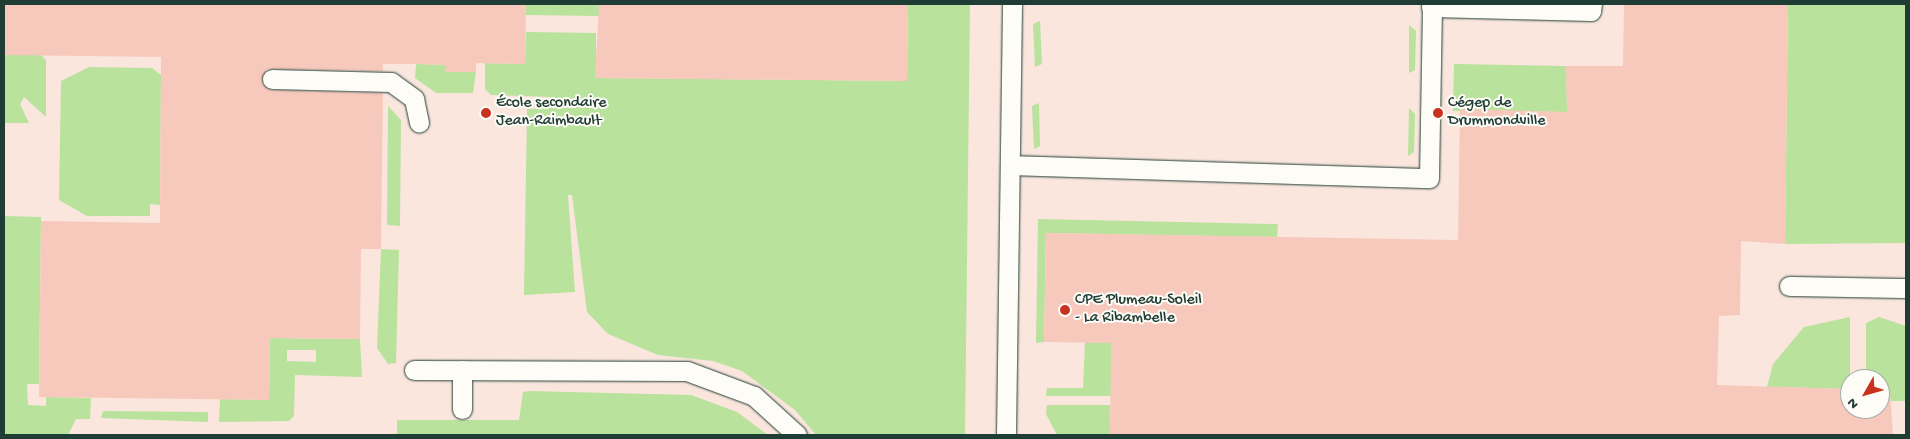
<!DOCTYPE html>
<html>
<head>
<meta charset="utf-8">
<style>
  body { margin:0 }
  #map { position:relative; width:1910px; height:439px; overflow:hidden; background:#fcf2eb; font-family:"Gochi Hand",sans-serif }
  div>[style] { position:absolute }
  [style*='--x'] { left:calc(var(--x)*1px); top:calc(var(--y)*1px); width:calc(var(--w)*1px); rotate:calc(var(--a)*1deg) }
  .built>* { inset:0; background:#fae6dd }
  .green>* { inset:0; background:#b9e29d }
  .building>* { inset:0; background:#f7c9bd }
  .roads { filter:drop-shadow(0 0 1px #1f3d34) drop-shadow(0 0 1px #1f3d34) }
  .lane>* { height:19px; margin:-9.5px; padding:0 9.5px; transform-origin:9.5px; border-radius:9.5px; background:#fdfcf7 }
  .dots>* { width:14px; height:14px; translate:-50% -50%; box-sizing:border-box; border:2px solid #fdfcf7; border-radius:50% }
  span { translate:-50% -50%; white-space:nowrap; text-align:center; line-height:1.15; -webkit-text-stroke:4px #fdfcf7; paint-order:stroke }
  .poi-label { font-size:16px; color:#1f3d34 }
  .left { translate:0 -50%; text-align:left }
  .frame { position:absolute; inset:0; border:5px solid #1f3d34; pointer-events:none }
  .north { position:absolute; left:1840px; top:369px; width:50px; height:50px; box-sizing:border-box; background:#fdfcf7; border:1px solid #a4b0a9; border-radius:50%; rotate:232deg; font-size:14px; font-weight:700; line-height:20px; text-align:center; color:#1f3d34 }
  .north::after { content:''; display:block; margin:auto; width:18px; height:22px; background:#c8321e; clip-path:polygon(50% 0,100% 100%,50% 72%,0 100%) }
</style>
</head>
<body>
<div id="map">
  <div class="built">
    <i style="clip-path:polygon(evenodd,4px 4px,1906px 4px,1906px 435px,4px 435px,4px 4px,1850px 379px,1880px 379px,1880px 409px,1850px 409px,1850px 379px)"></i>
  </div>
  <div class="green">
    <i style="clip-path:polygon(526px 4px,599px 4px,599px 16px,526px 15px)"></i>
    <i style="clip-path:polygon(908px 4px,970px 4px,965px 435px,816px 435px,795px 410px,742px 371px,713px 361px,658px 355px,608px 334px,587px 312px,572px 195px,568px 195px,575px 292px,524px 295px,527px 109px,550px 108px,550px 97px,491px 95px,485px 89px,485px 63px,525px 64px,526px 32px,596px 33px,596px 78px,907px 81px)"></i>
    <i style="clip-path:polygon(1788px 4px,1906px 4px,1906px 243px,1785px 244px)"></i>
    <i style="clip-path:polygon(1040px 21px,1042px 64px,1035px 67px,1033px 24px)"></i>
    <i style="clip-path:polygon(1409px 25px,1416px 31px,1415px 70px,1409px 73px)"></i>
    <i style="clip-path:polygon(4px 55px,41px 55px,46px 60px,46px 117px,24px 97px,20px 104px,29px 123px,4px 123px)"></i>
    <i style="clip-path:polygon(416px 64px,446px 65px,446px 72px,476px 72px,473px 93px,436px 93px,415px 78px)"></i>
    <i style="clip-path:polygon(1454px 64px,1566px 66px,1567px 112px,1453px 111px)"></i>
    <i style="clip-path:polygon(89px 67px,152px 68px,161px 75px,160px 205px,150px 204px,150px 216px,87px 216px,59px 200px,61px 81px)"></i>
    <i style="clip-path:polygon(1039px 103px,1040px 146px,1034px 149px,1032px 106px)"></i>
    <i style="clip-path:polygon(388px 106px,401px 120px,400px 226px,387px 225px)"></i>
    <i style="clip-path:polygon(1409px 108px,1415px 114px,1414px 152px,1408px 156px)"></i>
    <i style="clip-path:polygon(4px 216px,41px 217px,39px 384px,27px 384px,28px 405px,46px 406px,46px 397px,91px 398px,90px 419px,76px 419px,68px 435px,4px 435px)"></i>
    <i style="clip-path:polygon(1038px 219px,1278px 224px,1277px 237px,1046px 233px,1044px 342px,1036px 343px)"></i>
    <i style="clip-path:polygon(381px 249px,399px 250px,396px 363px,388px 364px,377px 348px)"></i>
    <i style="clip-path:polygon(1850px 317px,1850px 389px,1767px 387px,1773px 364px,1804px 327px)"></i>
    <i style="clip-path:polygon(1879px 317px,1906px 326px,1906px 401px,1891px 401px,1880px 390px,1880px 379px,1866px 379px,1866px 323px)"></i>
    <i style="clip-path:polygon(evenodd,270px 338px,360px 339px,362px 377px,295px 375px,294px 416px,289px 421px,219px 422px,220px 399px,269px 400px,270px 338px,287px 350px,316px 350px,316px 362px,287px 361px,287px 350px)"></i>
    <i style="clip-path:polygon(1085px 342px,1111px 343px,1111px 396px,1046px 396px,1047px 388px,1083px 388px)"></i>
    <i style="clip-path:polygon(529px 391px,691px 395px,737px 412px,768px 435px,397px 435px,397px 420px,519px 420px,523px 392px)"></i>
    <i style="clip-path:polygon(1047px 405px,1110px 405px,1110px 435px,1057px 435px,1046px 414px)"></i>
    <i style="clip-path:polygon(103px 411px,208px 412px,208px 422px,101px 418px)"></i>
  </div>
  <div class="building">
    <i style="clip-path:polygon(4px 4px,526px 4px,525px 64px,476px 63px,476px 72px,446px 72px,446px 65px,416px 64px,383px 64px,383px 71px,266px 69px,262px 84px,271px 90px,383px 93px,381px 249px,361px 249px,360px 339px,270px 338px,269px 400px,39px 397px,41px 221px,160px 223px,161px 57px,4px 55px)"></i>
    <i style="clip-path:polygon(599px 4px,908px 4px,907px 81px,595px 78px)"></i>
    <i style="clip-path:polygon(1624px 4px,1788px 4px,1785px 244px,1741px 241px,1740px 315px,1719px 316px,1717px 385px,1850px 389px,1850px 409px,1880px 409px,1880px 390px,1890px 390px,1893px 435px,1110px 435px,1111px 343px,1044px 342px,1046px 233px,1458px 240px,1460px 109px,1567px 112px,1566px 66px,1623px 66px)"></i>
  </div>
  <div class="roads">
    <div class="lane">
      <i style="--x:1431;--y:7;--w:160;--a:1.4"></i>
      <i style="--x:1591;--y:11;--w:7;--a:-82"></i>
      <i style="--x:272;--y:79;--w:119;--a:1.4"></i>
      <i style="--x:391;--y:82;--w:29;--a:36"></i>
      <i style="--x:414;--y:99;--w:24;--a:78"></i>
      <i style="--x:1010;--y:165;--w:419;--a:1.8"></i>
      <i style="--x:1429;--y:178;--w:174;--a:-89"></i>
      <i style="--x:1789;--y:286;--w:117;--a:1"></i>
      <i style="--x:414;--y:370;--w:273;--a:0.2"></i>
      <i style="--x:687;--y:371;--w:72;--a:20.5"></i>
      <i style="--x:754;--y:396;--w:58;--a:42.2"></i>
      <i style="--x:462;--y:409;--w:39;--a:-90"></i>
      <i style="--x:1006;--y:435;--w:431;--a:-89.2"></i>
    </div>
  </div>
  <div class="dots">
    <i style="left:486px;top:113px;background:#c8321e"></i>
    <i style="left:1438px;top:113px;background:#c8321e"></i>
    <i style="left:1065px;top:310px;background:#c8321e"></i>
  </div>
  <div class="poi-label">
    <span class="left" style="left:496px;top:113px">École secondaire<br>Jean-Raimbault</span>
    <span class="left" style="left:1448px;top:113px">Cégep de<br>Drummondville</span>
    <span class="left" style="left:1075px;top:310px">CPE Plumeau-Soleil<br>- La Ribambelle</span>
  </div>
  <div class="frame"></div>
  <div class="north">N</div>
</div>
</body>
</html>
